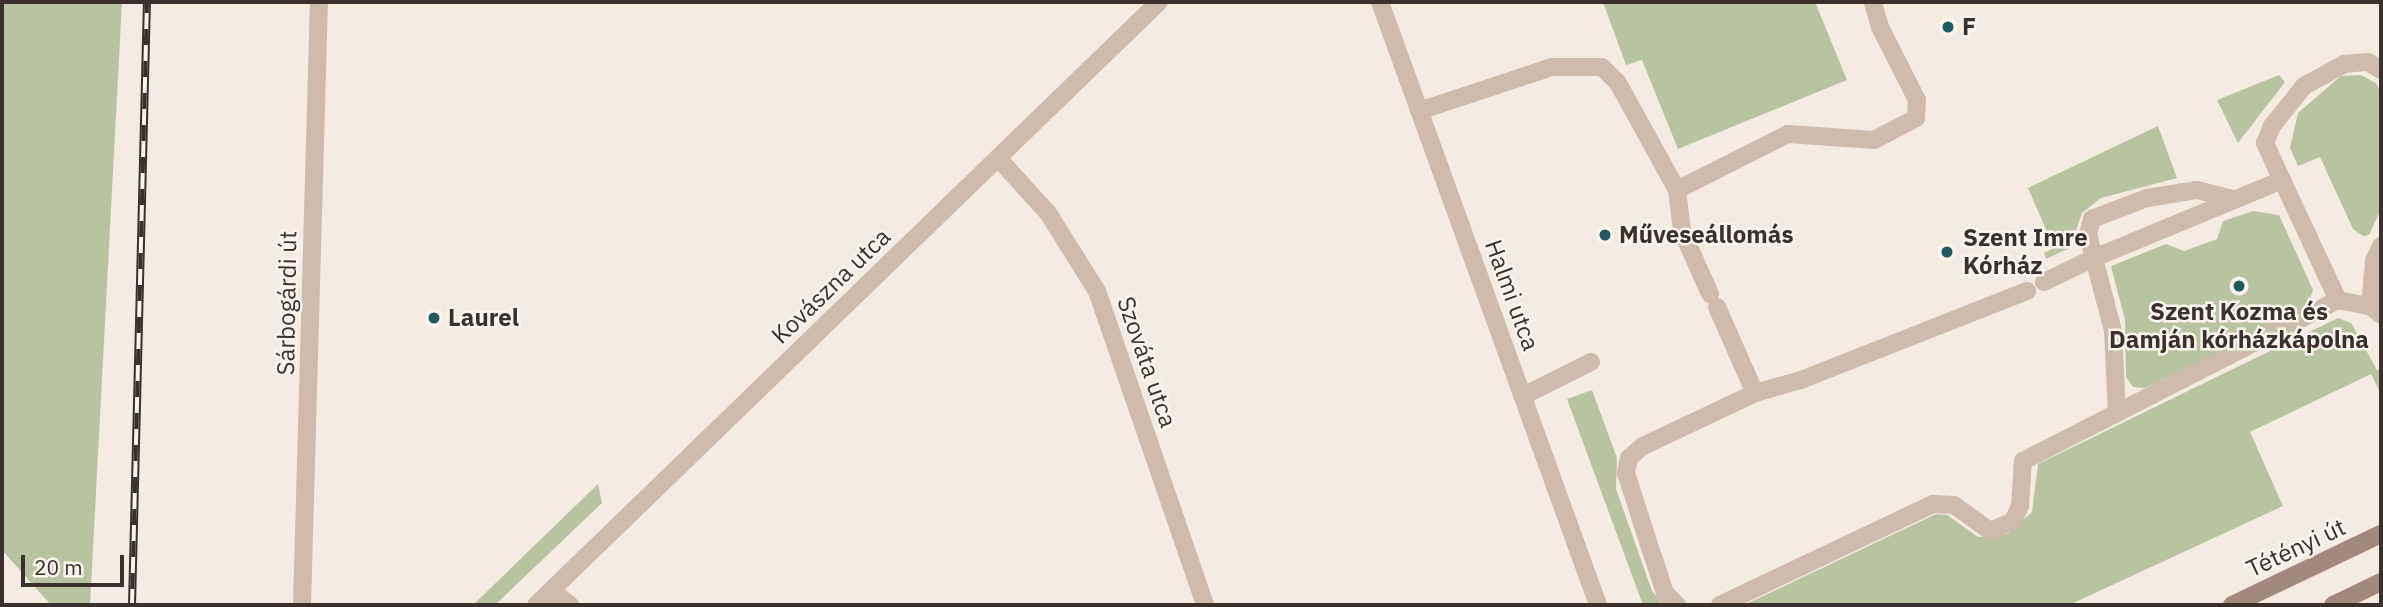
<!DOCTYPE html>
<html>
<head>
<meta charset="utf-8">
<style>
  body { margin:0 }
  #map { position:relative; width:2383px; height:607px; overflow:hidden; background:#f4ebe1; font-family:"IBM Plex Sans",sans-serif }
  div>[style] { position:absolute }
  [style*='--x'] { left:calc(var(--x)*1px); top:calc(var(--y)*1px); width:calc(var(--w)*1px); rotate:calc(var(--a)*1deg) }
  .green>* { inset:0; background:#b8c4a0 }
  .service>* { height:18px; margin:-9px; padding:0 9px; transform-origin:9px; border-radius:9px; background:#cdbbac }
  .minor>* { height:18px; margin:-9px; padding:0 9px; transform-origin:9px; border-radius:9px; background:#cdbbac }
  .secondary>* { height:18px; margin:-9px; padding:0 9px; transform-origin:9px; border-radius:9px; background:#a18a7d }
  .rail>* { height:8px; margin-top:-4px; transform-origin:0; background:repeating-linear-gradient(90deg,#fbf5ee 0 16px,#3b302b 0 32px); box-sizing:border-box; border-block:2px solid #3b302b }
  .dots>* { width:19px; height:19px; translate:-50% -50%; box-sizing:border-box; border:4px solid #fbf5ee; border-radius:50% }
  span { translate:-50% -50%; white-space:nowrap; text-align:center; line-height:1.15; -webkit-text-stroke:5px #fbf5ee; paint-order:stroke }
  .poi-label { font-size:24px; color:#3b302b; font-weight:700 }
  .left { translate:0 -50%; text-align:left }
  .street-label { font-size:24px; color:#3b302b }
  .frame { position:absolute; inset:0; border:4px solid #3b302b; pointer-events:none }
  .scale { position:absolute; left:21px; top:555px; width:103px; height:32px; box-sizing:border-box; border:4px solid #3b302b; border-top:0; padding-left:9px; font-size:21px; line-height:24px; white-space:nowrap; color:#3b302b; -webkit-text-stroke:5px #fbf5ee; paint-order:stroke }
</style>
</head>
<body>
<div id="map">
  <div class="green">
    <i style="clip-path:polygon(2px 2px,122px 2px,90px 605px,51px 605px,2px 550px)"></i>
    <i style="clip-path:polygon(1603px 2px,1815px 2px,1847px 80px,1678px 149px,1642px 60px,1626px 65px)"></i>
    <i style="clip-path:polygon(2279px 75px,2285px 82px,2238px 143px,2217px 100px)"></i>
    <i style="clip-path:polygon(2361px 75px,2376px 83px,2381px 94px,2381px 209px,2369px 235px,2363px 236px,2353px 229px,2320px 157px,2298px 166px,2290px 148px,2298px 113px,2341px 76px)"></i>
    <i style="clip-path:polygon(2158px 126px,2177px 178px,2101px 198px,2082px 213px,2070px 248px,2046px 259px,2044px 253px,2054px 248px,2028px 188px)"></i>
    <i style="clip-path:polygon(2253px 211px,2279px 215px,2313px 290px,2306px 309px,2145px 388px,2133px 387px,2126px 377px,2125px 320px,2111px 266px,2166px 244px,2184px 251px,2217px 239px,2223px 221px)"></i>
    <i style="clip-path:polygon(2338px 318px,2351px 323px,2377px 370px,2381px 369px,2381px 394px,2371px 374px,2250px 432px,2283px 506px,2069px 605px,1744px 605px,1936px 514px,1947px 515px,1978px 537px,2008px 534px,2032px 512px,2038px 464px)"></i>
    <i style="clip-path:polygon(1592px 390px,1617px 458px,1616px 489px,1652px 591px,1663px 605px,1643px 605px,1567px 399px)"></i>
    <i style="clip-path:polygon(598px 484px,602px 503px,495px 605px,473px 605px)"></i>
  </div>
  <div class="service">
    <i style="--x:1419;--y:111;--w:140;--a:-18.3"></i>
    <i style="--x:1552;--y:67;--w:50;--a:0"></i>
    <i style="--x:1602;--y:67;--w:23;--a:45"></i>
    <i style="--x:1618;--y:83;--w:122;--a:61.1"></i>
    <i style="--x:1677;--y:190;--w:124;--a:-26.8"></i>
    <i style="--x:1788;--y:134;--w:86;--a:4"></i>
    <i style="--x:1874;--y:140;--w:47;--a:-27.6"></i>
    <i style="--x:1916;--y:118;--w:18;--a:-87"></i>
    <i style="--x:1917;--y:100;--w:82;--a:-116.9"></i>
    <i style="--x:1880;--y:27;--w:26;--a:-106"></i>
    <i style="--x:2282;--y:180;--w:41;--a:-114.7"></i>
    <i style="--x:2265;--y:143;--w:18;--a:-68"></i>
    <i style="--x:2272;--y:126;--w:51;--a:-51.3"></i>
    <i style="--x:2304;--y:86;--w:46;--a:-28.8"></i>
    <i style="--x:2344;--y:64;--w:24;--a:-5"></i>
    <i style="--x:2368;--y:62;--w:15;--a:32"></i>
    <i style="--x:1677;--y:190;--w:41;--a:83"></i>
    <i style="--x:1682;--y:231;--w:69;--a:66"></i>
    <i style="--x:2044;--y:282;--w:55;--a:-25.6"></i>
    <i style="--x:2094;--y:258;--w:25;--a:-104"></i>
    <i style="--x:2088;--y:234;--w:16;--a:-75"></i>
    <i style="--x:2092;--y:219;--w:59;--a:-20.9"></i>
    <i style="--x:2147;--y:198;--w:51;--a:-9.1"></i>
    <i style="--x:2197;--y:190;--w:38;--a:14"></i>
    <i style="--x:2370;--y:306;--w:45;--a:-84.9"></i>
    <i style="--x:2374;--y:261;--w:17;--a:-65"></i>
    <i style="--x:1717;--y:307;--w:94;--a:66.2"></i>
    <i style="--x:1523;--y:396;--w:76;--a:-26.6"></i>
    <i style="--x:2117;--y:413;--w:82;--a:-92.8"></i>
    <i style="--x:2113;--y:331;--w:75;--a:-104.6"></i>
    <i style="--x:2094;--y:258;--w:204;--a:-22.5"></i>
    <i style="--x:2282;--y:180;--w:132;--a:65"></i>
    <i style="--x:2338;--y:300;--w:33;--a:11"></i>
    <i style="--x:2370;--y:306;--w:14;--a:39"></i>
    <i style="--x:552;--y:591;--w:23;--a:38"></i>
    <i style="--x:1677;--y:605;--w:17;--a:-135"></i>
    <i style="--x:1665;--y:593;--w:38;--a:-108"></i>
    <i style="--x:1653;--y:557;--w:88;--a:-107.8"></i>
    <i style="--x:1626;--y:473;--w:15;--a:-79"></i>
    <i style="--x:1629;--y:458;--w:18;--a:-41"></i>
    <i style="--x:1643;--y:446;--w:124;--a:-25.3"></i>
    <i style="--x:1755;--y:393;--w:48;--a:-15.8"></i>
    <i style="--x:1801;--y:380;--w:243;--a:-21.5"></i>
    <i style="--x:1720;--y:605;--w:236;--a:-25.4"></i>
    <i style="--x:1933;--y:504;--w:21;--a:3"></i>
    <i style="--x:1954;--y:505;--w:44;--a:35.8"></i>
    <i style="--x:1990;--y:531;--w:25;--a:-23"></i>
    <i style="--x:2013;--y:521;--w:17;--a:-65"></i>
    <i style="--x:2020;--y:506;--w:45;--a:-86.2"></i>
    <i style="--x:2023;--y:461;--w:354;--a:-27.1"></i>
  </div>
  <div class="minor">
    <i style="--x:1380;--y:2;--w:641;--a:70.12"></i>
    <i style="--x:998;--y:158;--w:74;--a:47.7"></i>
    <i style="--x:1048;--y:213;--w:92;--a:57.9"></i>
    <i style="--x:1097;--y:291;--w:332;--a:71"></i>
    <i style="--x:302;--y:605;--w:603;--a:-88.39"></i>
    <i style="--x:536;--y:605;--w:867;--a:-44.07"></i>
  </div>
  <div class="secondary">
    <i style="--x:2232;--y:605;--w:165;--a:-25.5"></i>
    <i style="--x:2333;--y:605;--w:53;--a:-25.6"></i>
  </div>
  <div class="rail">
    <i style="--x:132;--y:605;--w:603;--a:-88.58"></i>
  </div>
  <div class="dots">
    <i style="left:1948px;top:27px;background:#1f5a5e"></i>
    <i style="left:1605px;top:235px;background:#1f5a5e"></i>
    <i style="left:1947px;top:252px;background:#1f5a5e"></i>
    <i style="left:2239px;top:286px;background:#1f5a5e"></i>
    <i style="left:434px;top:318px;background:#1f5a5e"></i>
  </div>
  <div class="poi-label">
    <span class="left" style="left:1962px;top:27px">F</span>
    <span class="left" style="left:1619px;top:235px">Műveseállomás</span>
    <span class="left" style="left:1963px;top:252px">Szent Imre<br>Kórház</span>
    <span style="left:2239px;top:326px">Szent Kozma és<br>Damján kórházkápolna</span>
    <span class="left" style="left:448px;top:318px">Laurel</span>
  </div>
  <div class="street-label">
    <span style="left:831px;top:286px;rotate:-44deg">Kovászna utca</span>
    <span style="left:1512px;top:295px;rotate:70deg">Halmi utca</span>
    <span style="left:287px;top:303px;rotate:-89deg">Sárbogárdi út</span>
    <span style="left:1147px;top:362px;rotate:71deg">Szováta utca</span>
    <span style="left:2296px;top:548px;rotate:-25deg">Tétényi út</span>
  </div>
  <div class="frame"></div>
  <div class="scale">20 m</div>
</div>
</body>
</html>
